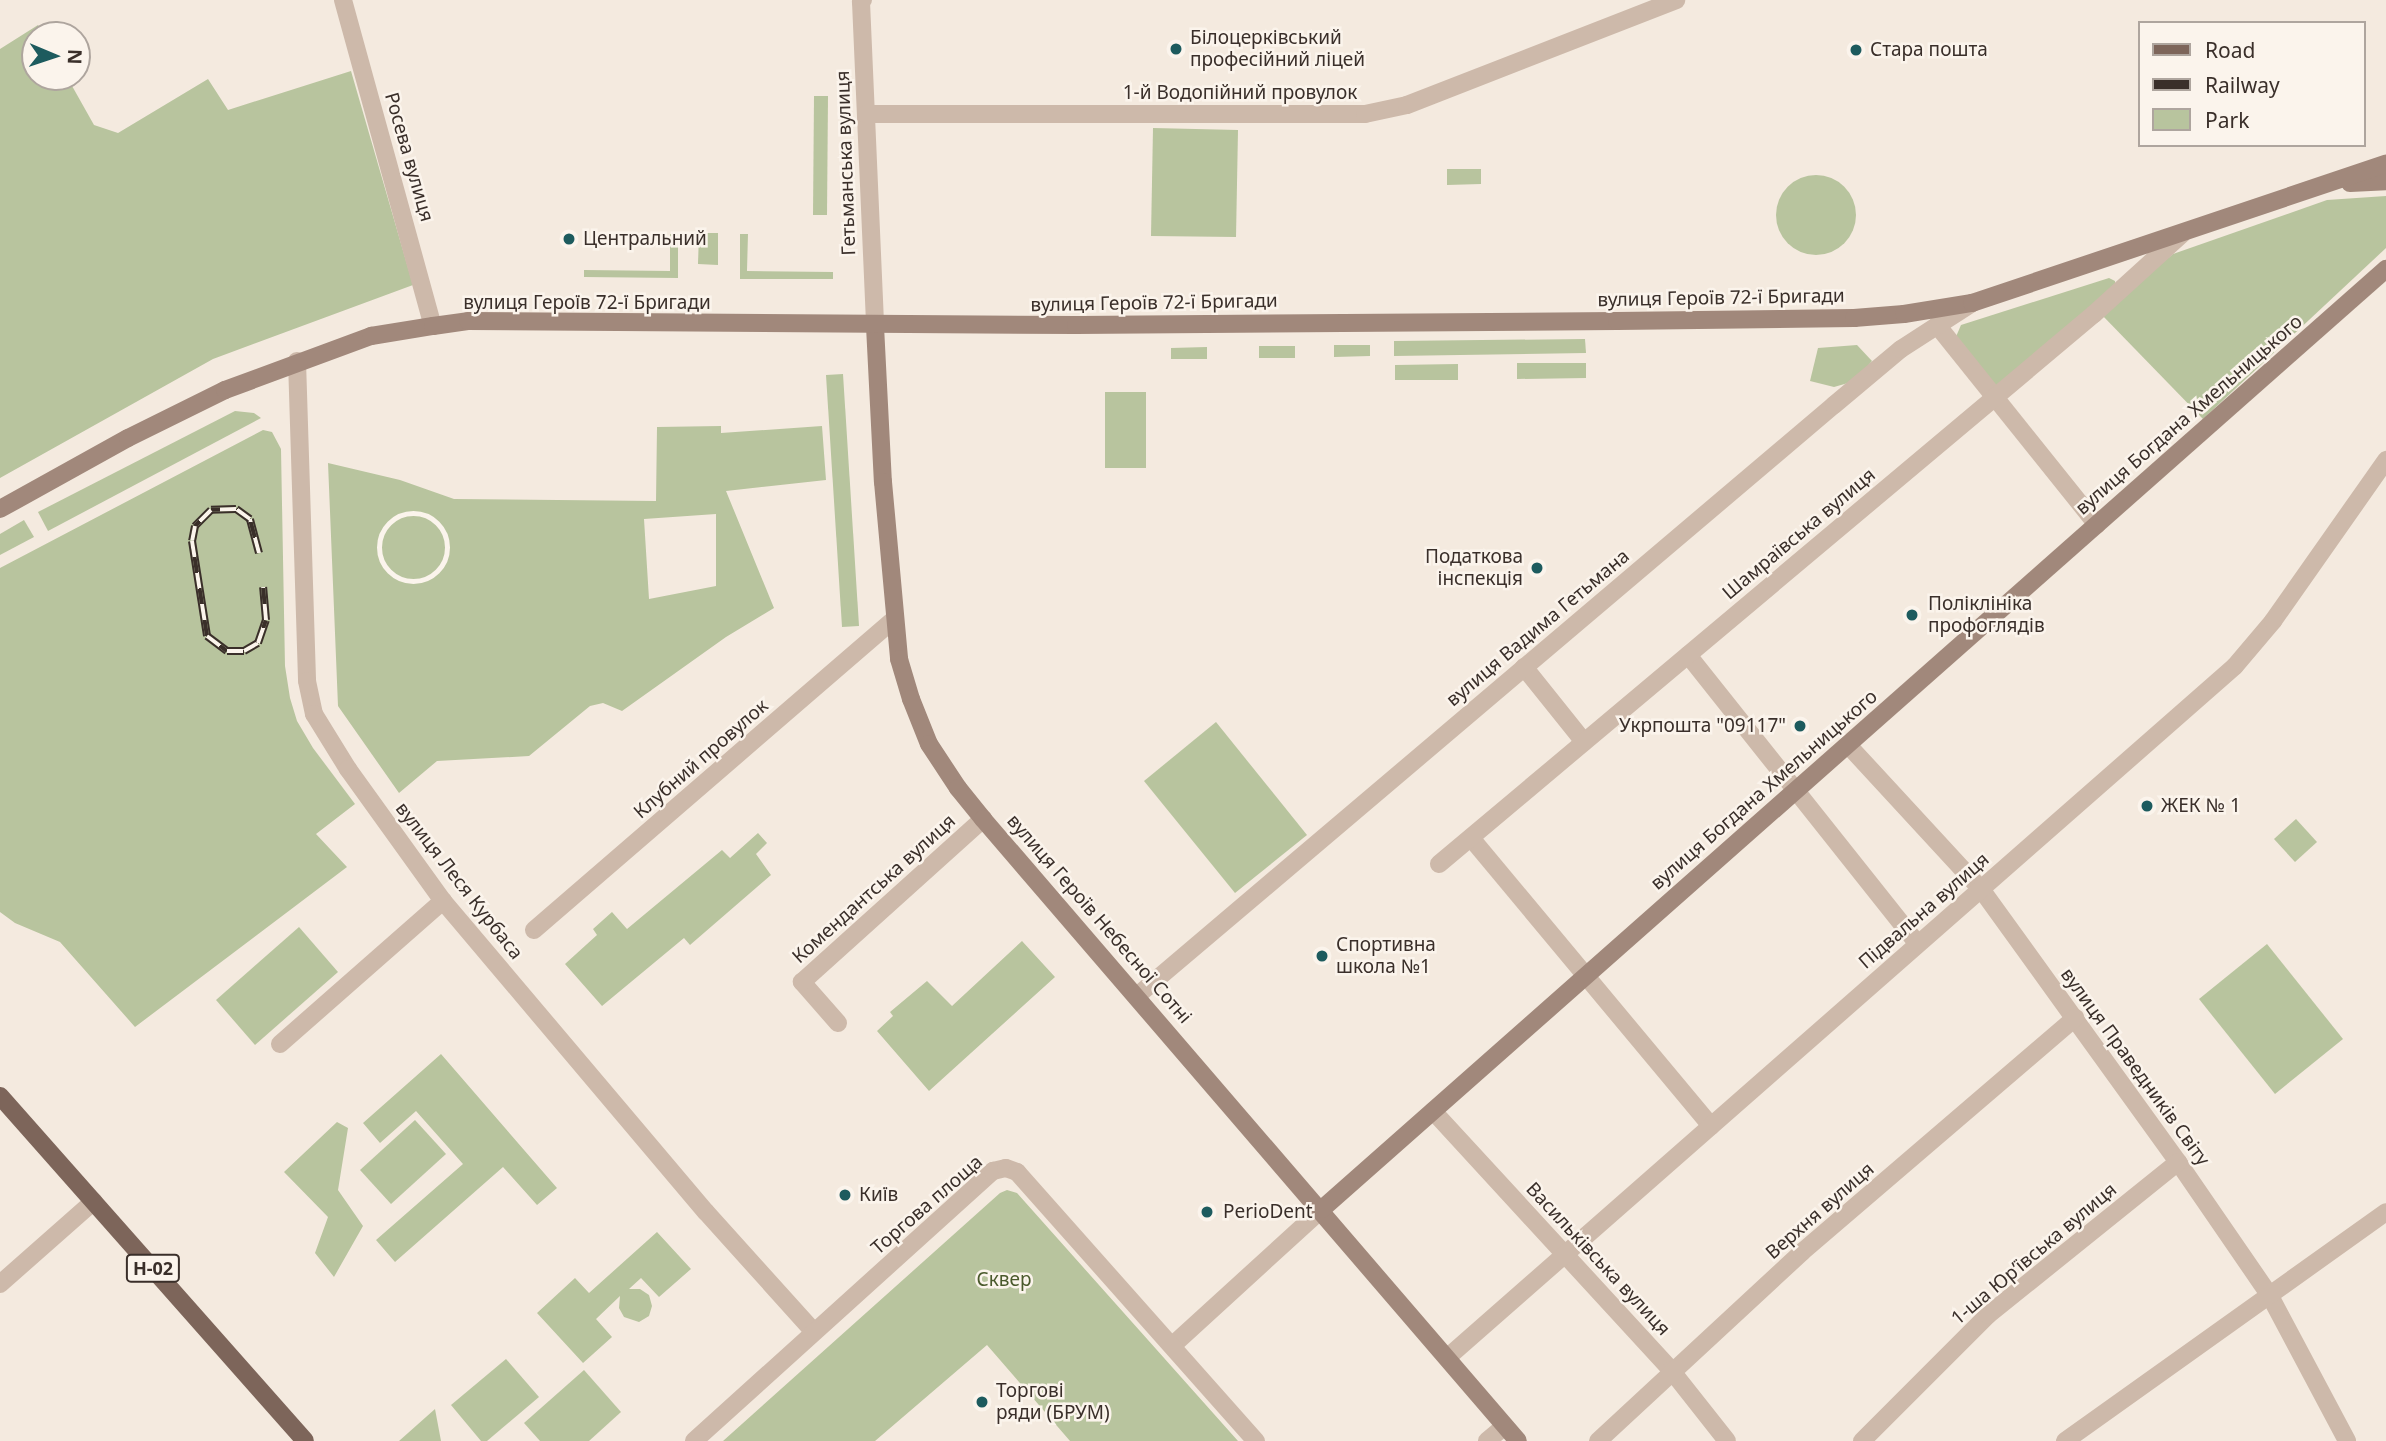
<!DOCTYPE html>
<html>
<head>
<meta charset="utf-8">
<style>
  body { margin:0 }
  #map { position:relative; width:2386px; height:1441px; overflow:hidden; background:#f4eadf; font-family:"Noto Sans",sans-serif }
  div>[style] { position:absolute }
  [style*='--x'] { left:calc(var(--x)*1px); top:calc(var(--y)*1px); width:calc(var(--w)*1px); rotate:calc(var(--a)*1deg) }
  .green>* { inset:0; background:#b8c49e }
  .round { border-radius:50% }
  .street>* { height:18px; margin:-9px; padding:0 9px; transform-origin:9px; border-radius:9px; background:#cdb9aa }
  .secondary>* { height:18px; margin:-9px; padding:0 9px; transform-origin:9px; border-radius:9px; background:#a1887b }
  .primary>* { height:18px; margin:-9px; padding:0 9px; transform-origin:9px; border-radius:9px; background:#7d655a }
  .rail>* { height:8px; margin-top:-4px; transform-origin:0; background:repeating-linear-gradient(90deg,#fbf4ec 0 16px,#3a2f2a 0 32px); box-sizing:border-box; border-block:2px solid #3a2f2a }
  .rail>.ring { margin:-2.5px; padding:0; box-sizing:content-box; background:none; border:5px solid #fbf4ec; border-radius:50% }
  .dots>* { width:19px; height:19px; translate:-50% -50%; box-sizing:border-box; border:4px solid #fbf4ec; border-radius:50% }
  span { translate:-50% -50%; white-space:nowrap; text-align:center; line-height:1.15; -webkit-text-stroke:5px #fbf4ec; paint-order:stroke }
  .shield-label span { padding:2px 5px; background:#fbf4ec; border:2px solid; border-radius:5px; -webkit-text-stroke-width:0 }
  .shield-label { font-size:18px; color:#3a2f2a; font-weight:700 }
  .poi-label { font-size:19px; color:#3a2f2a }
  .left { translate:0 -50%; text-align:left }
  .right { translate:-100% -50%; text-align:right }
  .street-label { font-size:19px; color:#3a2f2a }
  .park-label { font-size:19px; color:#4a5a2c }
  .legend { position:absolute; left:2138px; top:21px; width:228px; height:126px; box-sizing:border-box; background:#fbf4ec; border:2px solid #aea59e; margin:0; padding:9px 12px; list-style:none; font-size:21px; color:#3a2f2a }
  .legend li { display:flex; align-items:center; gap:14px; height:35px }
  .legend b { width:35px; border:2px solid #aea59e }
  .north { position:absolute; left:21px; top:21px; width:70px; height:70px; box-sizing:border-box; background:#fbf4ec; border:2px solid #aea59e; border-radius:50%; rotate:92deg; font-size:19px; font-weight:700; line-height:28px; text-align:center; color:#3a2f2a }
  .north::after { content:''; display:block; margin:auto; width:24px; height:32px; background:#1d5b5e; clip-path:polygon(50% 0,100% 100%,50% 72%,0 100%) }
</style>
</head>
<body>
<div id="map">
  <div class="green">
    <i style="clip-path:polygon(38px 25px,44px 35px,35px 35px,35px 77px,67px 77px,94px 125px,118px 133px,208px 79px,228px 110px,351px 71px,413px 285px,213px 359px,0 478px,0 49px)"></i>
    <i style="clip-path:polygon(814px 96px,828px 96px,827px 215px,813px 215px)"></i>
    <i style="clip-path:polygon(1153px 128px,1238px 130px,1236px 237px,1151px 236px)"></i>
    <i style="clip-path:polygon(1447px 169px,1481px 169px,1481px 184px,1447px 185px)"></i>
    <i class="round" style="left:1776px;top:175px;width:80px;height:80px"></i>
    <i style="clip-path:polygon(2386px 196px,2386px 248px,2203px 419px,2101px 314px,2173px 254px,2327px 200px)"></i>
    <i style="clip-path:polygon(699px 233px,718px 233px,718px 265px,698px 264px)"></i>
    <i style="clip-path:polygon(670px 234px,678px 234px,678px 278px,584px 277px,584px 270px,670px 271px)"></i>
    <i style="clip-path:polygon(740px 234px,748px 234px,747px 271px,833px 272px,833px 279px,740px 279px)"></i>
    <i style="clip-path:polygon(2109px 278px,2115px 281px,2115px 285px,1998px 388px,1955px 339px,1961px 325px)"></i>
    <i style="clip-path:polygon(1585px 339px,1586px 353px,1394px 356px,1394px 341px)"></i>
    <i style="clip-path:polygon(1334px 345px,1370px 345px,1370px 356px,1334px 357px)"></i>
    <i style="clip-path:polygon(1857px 345px,1872px 361px,1855px 381px,1834px 387px,1810px 381px,1818px 348px)"></i>
    <i style="clip-path:polygon(1259px 346px,1295px 346px,1295px 358px,1259px 358px)"></i>
    <i style="clip-path:polygon(1207px 347px,1207px 359px,1171px 359px,1171px 348px)"></i>
    <i style="clip-path:polygon(1586px 363px,1586px 378px,1517px 379px,1517px 363px)"></i>
    <i style="clip-path:polygon(1458px 364px,1458px 380px,1395px 380px,1395px 365px)"></i>
    <i style="clip-path:polygon(843px 374px,859px 626px,842px 627px,826px 375px)"></i>
    <i style="clip-path:polygon(1105px 392px,1146px 392px,1146px 468px,1105px 468px)"></i>
    <i style="clip-path:polygon(235px 411px,254px 413px,261px 418px,48px 531px,38px 512px)"></i>
    <i style="clip-path:polygon(evenodd,721px 426px,721px 433px,822px 426px,826px 480px,726px 491px,774px 608px,726px 637px,622px 711px,603px 703px,590px 706px,529px 756px,437px 761px,399px 793px,338px 706px,328px 463px,400px 480px,454px 499px,656px 501px,657px 427px,721px 426px,716px 514px,716px 586px,649px 599px,644px 519px,716px 514px)"></i>
    <i style="clip-path:polygon(263px 430px,272px 432px,281px 449px,285px 666px,290px 698px,297px 721px,313px 748px,355px 804px,316px 834px,347px 867px,135px 1027px,60px 942px,15px 923px,0 912px,0 568px)"></i>
    <i style="clip-path:polygon(24px 520px,34px 537px,0 555px,0 534px)"></i>
    <i style="clip-path:polygon(1216px 722px,1307px 835px,1235px 893px,1144px 781px)"></i>
    <i style="clip-path:polygon(2296px 819px,2317px 842px,2295px 862px,2274px 839px)"></i>
    <i style="clip-path:polygon(758px 833px,767px 843px,756px 854px,771px 875px,690px 945px,684px 938px,602px 1006px,565px 964px,597px 935px,593px 929px,612px 912px,627px 929px,722px 850px,730px 858px)"></i>
    <i style="clip-path:polygon(299px 927px,338px 972px,255px 1045px,216px 1000px)"></i>
    <i style="clip-path:polygon(1022px 941px,1055px 977px,929px 1091px,877px 1031px,893px 1016px,890px 1012px,927px 981px,952px 1006px)"></i>
    <i style="clip-path:polygon(2267px 944px,2343px 1039px,2275px 1094px,2199px 999px)"></i>
    <i style="clip-path:polygon(441px 1054px,557px 1188px,537px 1205px,503px 1167px,395px 1262px,376px 1240px,463px 1164px,416px 1111px,380px 1143px,363px 1123px)"></i>
    <i style="clip-path:polygon(415px 1120px,446px 1154px,391px 1204px,360px 1170px)"></i>
    <i style="clip-path:polygon(337px 1122px,348px 1128px,338px 1190px,363px 1226px,334px 1277px,315px 1253px,328px 1217px,284px 1172px)"></i>
    <i style="clip-path:polygon(1007px 1190px,1017px 1193px,1238px 1441px,1070px 1441px,987px 1345px,875px 1441px,723px 1441px,1000px 1193px)"></i>
    <i style="clip-path:polygon(657px 1232px,691px 1269px,659px 1297px,641px 1278px,629px 1289px,640px 1289px,649px 1295px,652px 1306px,649px 1316px,639px 1322px,624px 1317px,619px 1308px,620px 1296px,596px 1319px,612px 1337px,583px 1363px,537px 1313px,575px 1278px,589px 1293px)"></i>
    <i style="clip-path:polygon(506px 1359px,539px 1397px,487px 1441px,481px 1441px,451px 1405px)"></i>
    <i style="clip-path:polygon(584px 1370px,621px 1412px,589px 1441px,540px 1441px,524px 1423px)"></i>
    <i style="clip-path:polygon(435px 1409px,441px 1441px,399px 1441px)"></i>
  </div>
  <div class="street">
    <i style="--x:343;--y:0;--w:338;--a:74.6"></i>
    <i style="--x:863;--y:0;--w:3;--a:135"></i>
    <i style="--x:861;--y:2;--w:324;--a:87.5"></i>
    <i style="--x:866;--y:114;--w:499;--a:0"></i>
    <i style="--x:1365;--y:114;--w:43;--a:-12.1"></i>
    <i style="--x:1407;--y:105;--w:289;--a:-21.3"></i>
    <i style="--x:1937;--y:325;--w:256;--a:51.3"></i>
    <i style="--x:297;--y:361;--w:320;--a:88.2"></i>
    <i style="--x:307;--y:681;--w:34;--a:78"></i>
    <i style="--x:314;--y:714;--w:65;--a:58.3"></i>
    <i style="--x:348;--y:769;--w:163;--a:54.3"></i>
    <i style="--x:443;--y:901;--w:407;--a:49.8"></i>
    <i style="--x:706;--y:1212;--w:161;--a:48"></i>
    <i style="--x:1688;--y:655;--w:369;--a:51.5"></i>
    <i style="--x:1524;--y:667;--w:96;--a:51.3"></i>
    <i style="--x:1848;--y:745;--w:196;--a:47.3"></i>
    <i style="--x:1981;--y:889;--w:337;--a:54.2"></i>
    <i style="--x:2178;--y:1162;--w:163;--a:55.5"></i>
    <i style="--x:2270;--y:1296;--w:164;--a:62"></i>
    <i style="--x:1471;--y:838;--w:375;--a:50.2"></i>
    <i style="--x:1439;--y:864;--w:855;--a:-40.02"></i>
    <i style="--x:2094;--y:314;--w:120;--a:-42.3"></i>
    <i style="--x:534;--y:930;--w:476;--a:-40.8"></i>
    <i style="--x:1138;--y:995;--w:912;--a:-40.29"></i>
    <i style="--x:1834;--y:405;--w:87;--a:-39.9"></i>
    <i style="--x:1901;--y:349;--w:85;--a:-32.9"></i>
    <i style="--x:838;--y:1023;--w:55;--a:-131.3"></i>
    <i style="--x:802;--y:982;--w:244;--a:-42"></i>
    <i style="--x:280;--y:1044;--w:217;--a:-41.3"></i>
    <i style="--x:1433;--y:1111;--w:352;--a:47.4"></i>
    <i style="--x:1671;--y:1370;--w:90;--a:51.7"></i>
    <i style="--x:0;--y:1284;--w:125;--a:-41.4"></i>
    <i style="--x:1173;--y:1345;--w:202;--a:-42.4"></i>
    <i style="--x:1448;--y:1357;--w:1047;--a:-41.28"></i>
    <i style="--x:2235;--y:666;--w:59;--a:-49.8"></i>
    <i style="--x:2273;--y:621;--w:197;--a:-54.9"></i>
    <i style="--x:694;--y:1441;--w:403;--a:-42.1"></i>
    <i style="--x:993;--y:1171;--w:13;--a:-13"></i>
    <i style="--x:1006;--y:1168;--w:12;--a:20"></i>
    <i style="--x:1017;--y:1172;--w:360;--a:48.4"></i>
    <i style="--x:1487;--y:1441;--w:23;--a:-40"></i>
    <i style="--x:1598;--y:1441;--w:278;--a:-42.8"></i>
    <i style="--x:1802;--y:1252;--w:360;--a:-40.6"></i>
    <i style="--x:1862;--y:1441;--w:178;--a:-45"></i>
    <i style="--x:1988;--y:1315;--w:244;--a:-38.8"></i>
    <i style="--x:2065;--y:1441;--w:394;--a:-35.5"></i>
  </div>
  <div class="secondary">
    <i style="--x:2350;--y:183;--w:36;--a:-3"></i>
    <i style="--x:875;--y:326;--w:156;--a:87.1"></i>
    <i style="--x:883;--y:482;--w:178;--a:84.8"></i>
    <i style="--x:899;--y:659;--w:42;--a:73.3"></i>
    <i style="--x:911;--y:699;--w:48;--a:68.2"></i>
    <i style="--x:929;--y:744;--w:53;--a:56.6"></i>
    <i style="--x:958;--y:788;--w:40;--a:51"></i>
    <i style="--x:983;--y:819;--w:820;--a:49.3"></i>
    <i style="--x:0;--y:509;--w:146;--a:-29"></i>
    <i style="--x:128;--y:438;--w:108;--a:-26.3"></i>
    <i style="--x:225;--y:390;--w:156;--a:-20.3"></i>
    <i style="--x:371;--y:336;--w:63;--a:-9.2"></i>
    <i style="--x:433;--y:326;--w:35;--a:-8"></i>
    <i style="--x:468;--y:321;--w:608;--a:0.38"></i>
    <i style="--x:1076;--y:325;--w:541;--a:-0.42"></i>
    <i style="--x:1617;--y:321;--w:237;--a:-0.7"></i>
    <i style="--x:1854;--y:318;--w:50;--a:-4.6"></i>
    <i style="--x:1904;--y:314;--w:69;--a:-9.2"></i>
    <i style="--x:1972;--y:303;--w:437;--a:-18.6"></i>
    <i style="--x:1322;--y:1209;--w:1420;--a:-41.46"></i>
  </div>
  <div class="primary">
    <i style="--x:0;--y:1096;--w:460;--a:48.5"></i>
  </div>
  <div class="rail">
    <i class="ring" style="left:379px;top:513px;width:63px;height:63px"></i>
    <i style="--x:259;--y:553;--w:35;--a:-105"></i>
    <i style="--x:250;--y:519;--w:17;--a:-144"></i>
    <i style="--x:236;--y:509;--w:25;--a:178"></i>
    <i style="--x:211;--y:510;--w:23;--a:135"></i>
    <i style="--x:195;--y:526;--w:15;--a:101"></i>
    <i style="--x:192;--y:541;--w:96;--a:81"></i>
    <i style="--x:207;--y:636;--w:25;--a:37"></i>
    <i style="--x:227;--y:651;--w:17;--a:0"></i>
    <i style="--x:244;--y:651;--w:16;--a:-30"></i>
    <i style="--x:258;--y:643;--w:24;--a:-71"></i>
    <i style="--x:266;--y:620;--w:33;--a:-95"></i>
  </div>
  <div class="dots">
    <i style="left:1176px;top:49px;background:#1d5b5e"></i>
    <i style="left:1856px;top:50px;background:#1d5b5e"></i>
    <i style="left:569px;top:239px;background:#1d5b5e"></i>
    <i style="left:1537px;top:568px;background:#1d5b5e"></i>
    <i style="left:1912px;top:615px;background:#1d5b5e"></i>
    <i style="left:1800px;top:726px;background:#1d5b5e"></i>
    <i style="left:2147px;top:806px;background:#1d5b5e"></i>
    <i style="left:1322px;top:956px;background:#1d5b5e"></i>
    <i style="left:845px;top:1195px;background:#1d5b5e"></i>
    <i style="left:1207px;top:1212px;background:#1d5b5e"></i>
    <i style="left:982px;top:1402px;background:#1d5b5e"></i>
  </div>
  <div class="shield-label">
    <span style="left:153px;top:1268px">Н-02</span>
  </div>
  <div class="poi-label">
    <span class="left" style="left:1190px;top:49px">Білоцерківський<br>професійний ліцей</span>
    <span class="left" style="left:1870px;top:50px">Стара пошта</span>
    <span class="left" style="left:583px;top:239px">Центральний</span>
    <span class="right" style="left:1523px;top:568px">Податкова<br>інспекція</span>
    <span class="left" style="left:1928px;top:615px">Поліклініка<br>профоглядів</span>
    <span class="right" style="left:1786px;top:726px">Укрпошта "09117"</span>
    <span class="left" style="left:2161px;top:806px">ЖЕК № 1</span>
    <span class="left" style="left:1336px;top:956px">Спортивна<br>школа №1</span>
    <span class="left" style="left:859px;top:1195px">Київ</span>
    <span class="left" style="left:1223px;top:1212px">PerioDent</span>
    <span class="left" style="left:996px;top:1402px">Торгові<br>ряди (БРУМ)</span>
  </div>
  <div class="street-label">
    <span style="left:1240px;top:93px">1-й Водопійний провулок</span>
    <span style="left:409px;top:157px;rotate:74deg">Росева вулиця</span>
    <span style="left:846px;top:163px;rotate:-92deg">Гетьманська вулиця</span>
    <span style="left:1721px;top:298px;rotate:-1deg">вулиця Героїв 72-ї Бригади</span>
    <span style="left:587px;top:303px">вулиця Героїв 72-ї Бригади</span>
    <span style="left:1154px;top:303px;rotate:-1deg">вулиця Героїв 72-ї Бригади</span>
    <span style="left:2189px;top:415px;rotate:-41deg">вулиця Богдана Хмельницького</span>
    <span style="left:1799px;top:534px;rotate:-40deg">Шамраївська вулиця</span>
    <span style="left:1538px;top:628px;rotate:-40deg">вулиця Вадима Гетьмана</span>
    <span style="left:701px;top:759px;rotate:-41deg">Клубний провулок</span>
    <span style="left:1764px;top:790px;rotate:-41deg">вулиця Богдана Хмельницького</span>
    <span style="left:459px;top:881px;rotate:52deg">вулиця Леся Курбаса</span>
    <span style="left:874px;top:889px;rotate:-42deg">Комендантська вулиця</span>
    <span style="left:1924px;top:911px;rotate:-41deg">Підвальна вулиця</span>
    <span style="left:1099px;top:919px;rotate:49deg">вулиця Героїв Небесної Сотні</span>
    <span style="left:2135px;top:1067px;rotate:54deg">вулиця Праведників Світу</span>
    <span style="left:927px;top:1205px;rotate:-41deg">Торгова площа</span>
    <span style="left:1820px;top:1211px;rotate:-41deg">Верхня вулиця</span>
    <span style="left:2034px;top:1254px;rotate:-40deg">1-ша Юрʼївська вулиця</span>
    <span style="left:1598px;top:1259px;rotate:47deg">Васильківська вулиця</span>
  </div>
  <div class="park-label">
    <span style="left:1004px;top:1280px">Сквер</span>
  </div>
  <ul class="legend">
  <li><b style="height:9px;background:#7d655a"></b>Road</li>
  <li><b style="height:9px;background:#3a2f2a"></b>Railway</li>
  <li><b style="height:19px;background:#b8c49e"></b>Park</li>
  </ul>
  <div class="north">N</div>
</div>
</body>
</html>
